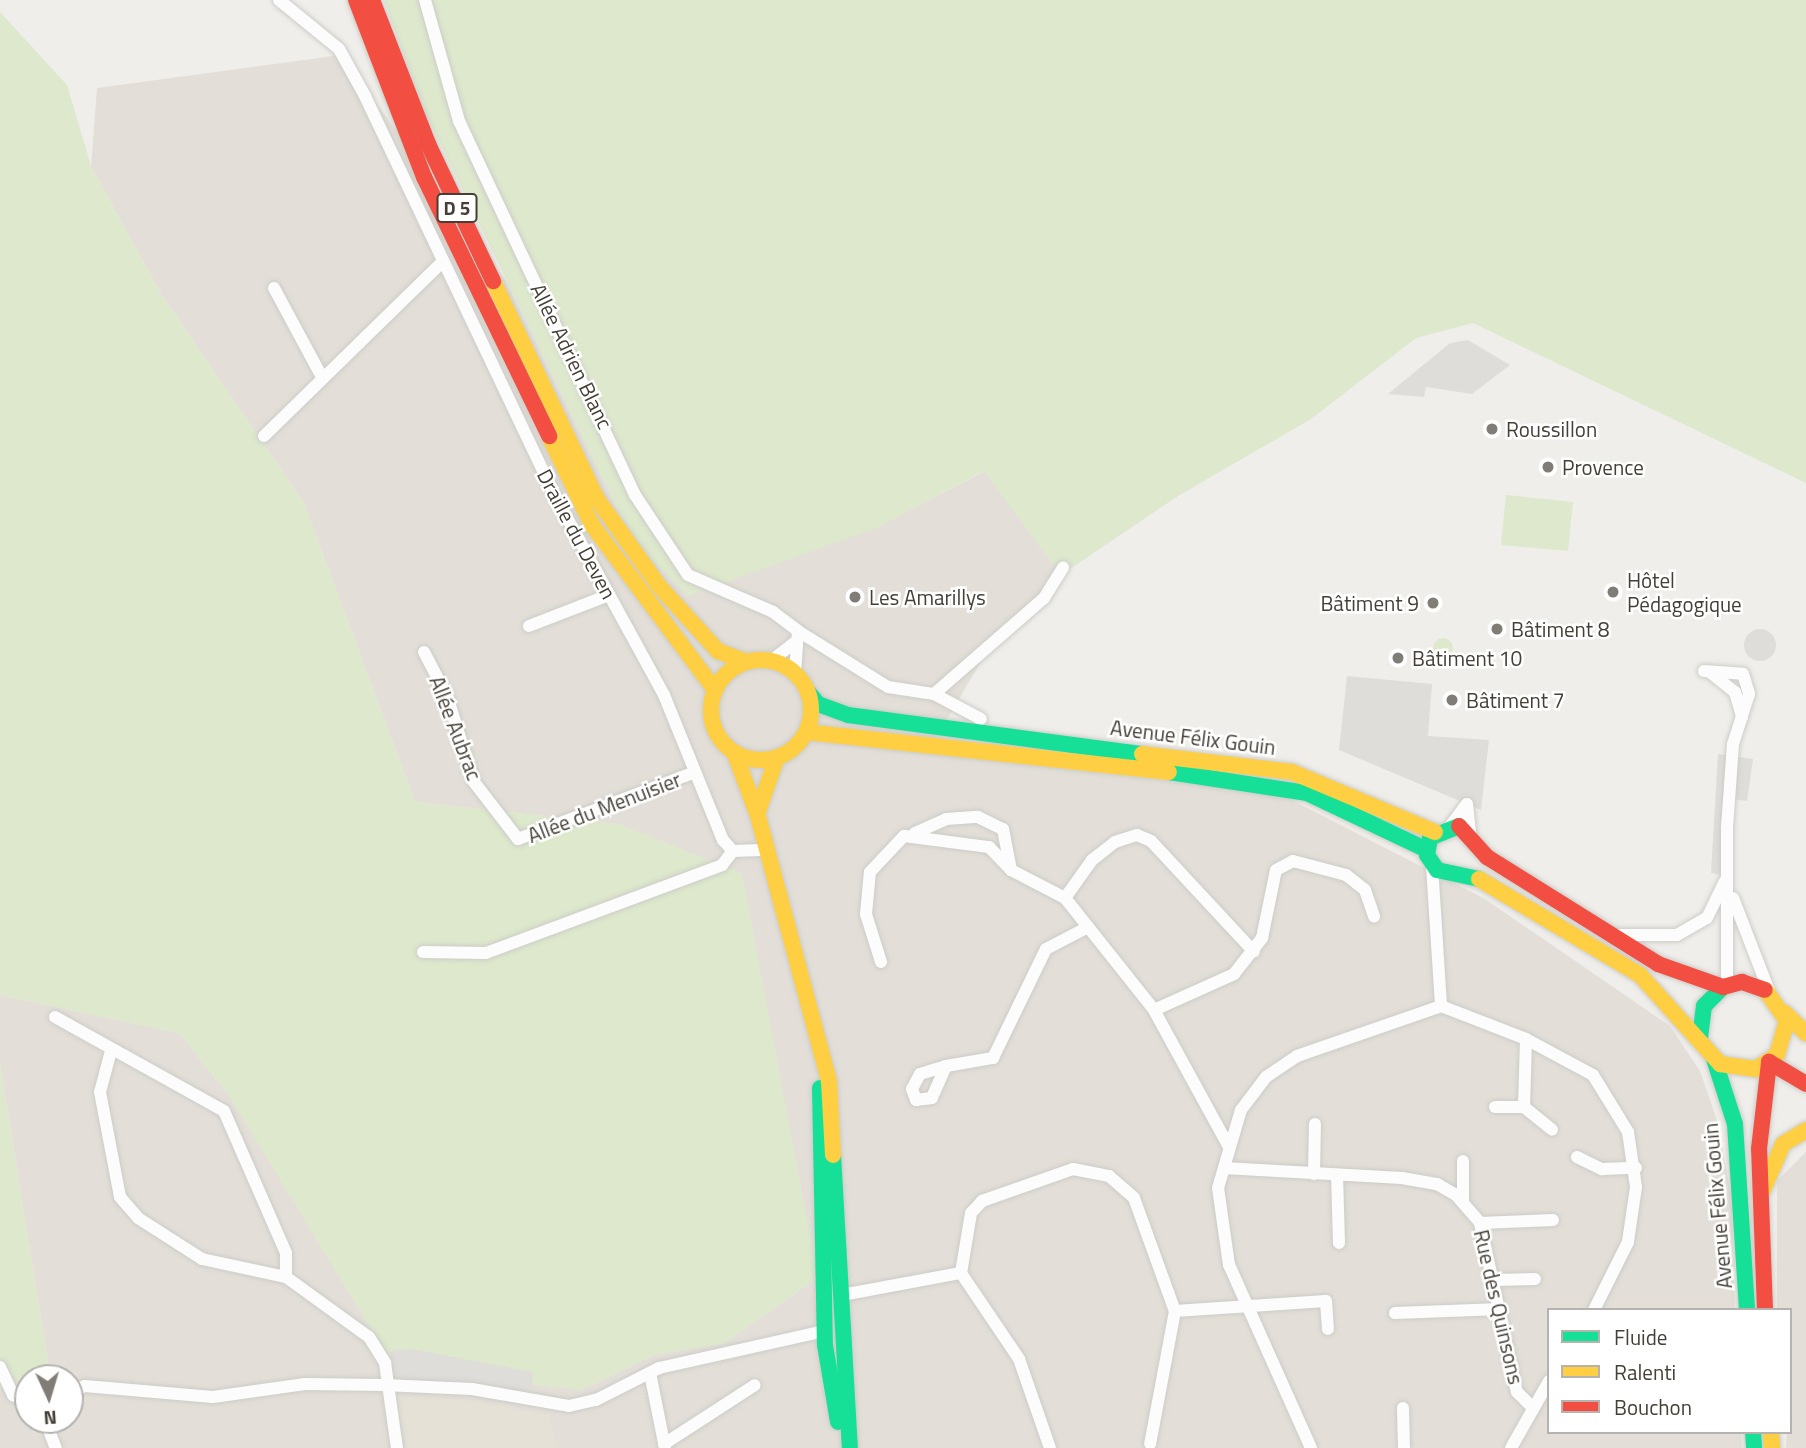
<!DOCTYPE html>
<html>
<head>
<meta charset="utf-8">
<style>
  body { margin:0 }
  #map { position:relative; width:1806px; height:1448px; overflow:hidden; background:#efeeea; font-family:"Titillium Web",sans-serif }
  div>[style] { position:absolute }
  [style*='--x'] { left:calc(var(--x)*1px); top:calc(var(--y)*1px); width:calc(var(--w)*1px); rotate:calc(var(--a)*1deg) }
  .residential>* { inset:0; background:#e3dfd8 }
  .education>* { inset:0; background:#e5e1d6 }
  .green>* { inset:0; background:#dde8cc }
  .round { border-radius:50% }
  .parking>* { inset:0; background:#dfddda }
  .roads { filter:drop-shadow(0 0 2px #cdccc8) drop-shadow(0 0 2px #cdccc8) }
  .street>* { height:12px; margin:-6px; padding:0 6px; transform-origin:6px; border-radius:6px; background:#fdfcfc }
  .fast>* { height:16px; margin:-8px; padding:0 8px; transform-origin:8px; border-radius:8px; background:#16e098 }
  .slow>* { height:16px; margin:-8px; padding:0 8px; transform-origin:8px; border-radius:8px; background:#ffcf43 }
  .slow>.ring { margin:-8px; padding:0; box-sizing:content-box; background:none; border:16px solid #ffcf43; border-radius:50% }
  .jam>* { height:16px; margin:-8px; padding:0 8px; transform-origin:8px; border-radius:8px; background:#f24e42 }
  .dots>* { width:19px; height:19px; translate:-50% -50%; box-sizing:border-box; border:4px solid #fff; border-radius:50% }
  span { translate:-50% -50%; white-space:nowrap; text-align:center; line-height:1.15; -webkit-text-stroke:5px #fff; paint-order:stroke }
  .shield-label span { padding:2px 5px; background:#fff; border:2px solid; border-radius:5px; -webkit-text-stroke-width:0 }
  .shield-label { font-size:19px; color:#453f37; font-weight:700 }
  .street-label { font-size:21px; color:#453f37 }
  .poi-label { font-size:21px; color:#453f37 }
  .left { translate:0 -50%; text-align:left }
  .right { translate:-100% -50%; text-align:right }
  .legend { position:absolute; left:1547px; top:1308px; width:245px; height:126px; box-sizing:border-box; background:#fff; border:2px solid #b5b2af; margin:0; padding:9px 12px; list-style:none; font-size:21px; color:#453f37 }
  .legend li { display:flex; align-items:center; gap:14px; height:35px }
  .legend b { width:35px; border:2px solid #b5b2af }
  .north { position:absolute; left:14px; top:1364px; width:70px; height:70px; box-sizing:border-box; background:#fff; border:2px solid #b5b2af; border-radius:50%; rotate:176deg; font-size:19px; font-weight:700; line-height:28px; text-align:center; color:#453f37 }
  .north::after { content:''; display:block; margin:auto; width:24px; height:32px; background:#807c76; clip-path:polygon(50% 0,100% 100%,50% 72%,0 100%) }
</style>
</head>
<body>
<div id="map">
  <div class="residential">
    <i style="clip-path:polygon(evenodd,341px 55px,507px 282px,634px 543px,709px 586px,877px 527px,985px 471px,1061px 575px,996px 636px,927px 753px,1280px 794px,1485px 899px,1670px 1026px,1700px 1071px,1717px 1120px,1732px 1200px,1735px 1310px,1549px 1310px,1549px 1432px,1741px 1432px,1742px 1448px,0 1448px,0 1390px,49px 1368px,0 1064px,0 995px,179px 1033px,228px 1094px,581px 1390px,653px 1355px,725px 1343px,818px 1277px,619px 824px,415px 802px,304px 503px,161px 294px,91px 166px,97px 88px,341px 55px,28px 1378px,70px 1378px,70px 1420px,28px 1420px,28px 1378px)"></i>
    <i style="clip-path:polygon(1806px 1152px,1806px 1448px,1786px 1448px,1790px 1310px,1777px 1310px,1777px 1181px)"></i>
  </div>
  <div class="education">
    <i style="clip-path:polygon(395px 1396px,476px 1401px,549px 1415px,557px 1448px,405px 1448px)"></i>
  </div>
  <div class="green">
    <i style="clip-path:polygon(384px 0,1806px 0,1806px 483px,1473px 323px,1416px 338px,1311px 419px,1178px 496px,1061px 575px,984px 471px,878px 527px,688px 596px,634px 543px,425px 112px)"></i>
    <i style="clip-path:polygon(0 12px,67px 85px,91px 166px,161px 294px,304px 503px,415px 802px,619px 824px,742px 873px,818px 1277px,725px 1343px,653px 1355px,581px 1390px,396px 1371px,228px 1094px,179px 1033px,0 995px)"></i>
    <i style="clip-path:polygon(1506px 495px,1573px 502px,1568px 551px,1501px 545px)"></i>
    <i class="round" style="left:1433px;top:638px;width:20px;height:20px"></i>
    <i style="clip-path:polygon(0 1064px,49px 1368px,0 1390px)"></i>
  </div>
  <div class="parking">
    <i style="clip-path:polygon(1468px 340px,1510px 365px,1472px 394px,1426px 387px,1424px 397px,1388px 394px,1450px 343px)"></i>
    <i class="round" style="left:1744px;top:629px;width:32px;height:32px"></i>
    <i style="clip-path:polygon(1347px 676px,1432px 684px,1428px 736px,1489px 740px,1481px 810px,1339px 750px)"></i>
    <i style="clip-path:polygon(1718px 754px,1753px 759px,1747px 801px,1725px 798px,1722px 875px,1711px 873px)"></i>
    <i style="clip-path:polygon(412px 1349px,532px 1372px,533px 1386px,521px 1394px,476px 1384px,384px 1379px,392px 1350px)"></i>
  </div>
  <div class="roads">
    <div class="street">
      <i style="--x:279;--y:0;--w:77;--a:39.2"></i>
      <i style="--x:339;--y:49;--w:54;--a:61"></i>
      <i style="--x:365;--y:96;--w:441;--a:64.6"></i>
      <i style="--x:554;--y:494;--w:229;--a:61.3"></i>
      <i style="--x:664;--y:695;--w:157;--a:67.9"></i>
      <i style="--x:723;--y:840;--w:15;--a:48"></i>
      <i style="--x:733;--y:851;--w:34;--a:-2"></i>
      <i style="--x:425;--y:0;--w:126;--a:74.3"></i>
      <i style="--x:459;--y:121;--w:413;--a:64.8"></i>
      <i style="--x:635;--y:495;--w:96;--a:56.5"></i>
      <i style="--x:688;--y:575;--w:93;--a:23.5"></i>
      <i style="--x:773;--y:612;--w:31;--a:37"></i>
      <i style="--x:798;--y:631;--w:42;--a:94.1"></i>
      <i style="--x:274;--y:288;--w:101;--a:61.7"></i>
      <i style="--x:264;--y:436;--w:248;--a:-44.3"></i>
      <i style="--x:529;--y:626;--w:86;--a:-21.2"></i>
      <i style="--x:798;--y:631;--w:106;--a:31.9"></i>
      <i style="--x:888;--y:687;--w:47;--a:8.7"></i>
      <i style="--x:934;--y:694;--w:53;--a:28"></i>
      <i style="--x:424;--y:652;--w:50;--a:62.4"></i>
      <i style="--x:447;--y:696;--w:90;--a:72.6"></i>
      <i style="--x:474;--y:782;--w:72;--a:52.3"></i>
      <i style="--x:518;--y:839;--w:189;--a:-20.7"></i>
      <i style="--x:771;--y:661;--w:28;--a:-38"></i>
      <i style="--x:1704;--y:671;--w:39;--a:4"></i>
      <i style="--x:1743;--y:674;--w:21;--a:73"></i>
      <i style="--x:1749;--y:694;--w:52;--a:107.7"></i>
      <i style="--x:1733;--y:744;--w:84;--a:94.1"></i>
      <i style="--x:1727;--y:828;--w:157;--a:90"></i>
      <i style="--x:1710;--y:672;--w:32;--a:39"></i>
      <i style="--x:1735;--y:692;--w:26;--a:74"></i>
      <i style="--x:934;--y:694;--w:146;--a:-41.1"></i>
      <i style="--x:1044;--y:598;--w:36;--a:-58"></i>
      <i style="--x:1467;--y:804;--w:29;--a:84"></i>
      <i style="--x:1451;--y:825;--w:26;--a:-53"></i>
      <i style="--x:915;--y:833;--w:34;--a:-24"></i>
      <i style="--x:946;--y:819;--w:32;--a:-4"></i>
      <i style="--x:978;--y:817;--w:28;--a:26"></i>
      <i style="--x:1003;--y:829;--w:42;--a:79"></i>
      <i style="--x:1432;--y:866;--w:140;--a:86.3"></i>
      <i style="--x:1065;--y:898;--w:47;--a:-54.6"></i>
      <i style="--x:1092;--y:860;--w:29;--a:-38"></i>
      <i style="--x:1115;--y:842;--w:23;--a:-18"></i>
      <i style="--x:1137;--y:835;--w:15;--a:23"></i>
      <i style="--x:1151;--y:841;--w:151;--a:47.1"></i>
      <i style="--x:1733;--y:898;--w:100;--a:68.8"></i>
      <i style="--x:1618;--y:935;--w:59;--a:0"></i>
      <i style="--x:1677;--y:935;--w:34;--a:-30"></i>
      <i style="--x:1707;--y:918;--w:41;--a:-64.1"></i>
      <i style="--x:423;--y:952;--w:63;--a:0.9"></i>
      <i style="--x:486;--y:953;--w:252;--a:-20.4"></i>
      <i style="--x:722;--y:865;--w:18;--a:-52"></i>
      <i style="--x:881;--y:962;--w:50;--a:-107.4"></i>
      <i style="--x:866;--y:914;--w:42;--a:-84.6"></i>
      <i style="--x:870;--y:872;--w:50;--a:-46.6"></i>
      <i style="--x:904;--y:836;--w:86;--a:7.4"></i>
      <i style="--x:989;--y:847;--w:32;--a:46"></i>
      <i style="--x:1011;--y:870;--w:61;--a:27.4"></i>
      <i style="--x:1065;--y:898;--w:143;--a:51.5"></i>
      <i style="--x:1154;--y:1010;--w:156;--a:61.3"></i>
      <i style="--x:1154;--y:1010;--w:88;--a:-24.2"></i>
      <i style="--x:1234;--y:974;--w:46;--a:-52.1"></i>
      <i style="--x:1262;--y:938;--w:69;--a:-78.4"></i>
      <i style="--x:1276;--y:870;--w:19;--a:-28"></i>
      <i style="--x:1293;--y:861;--w:55;--a:14.8"></i>
      <i style="--x:1346;--y:875;--w:24;--a:38"></i>
      <i style="--x:1365;--y:890;--w:28;--a:71"></i>
      <i style="--x:55;--y:1017;--w:193;--a:29.1"></i>
      <i style="--x:224;--y:1111;--w:155;--a:66.4"></i>
      <i style="--x:286;--y:1253;--w:24;--a:90"></i>
      <i style="--x:286;--y:1277;--w:102;--a:35.9"></i>
      <i style="--x:369;--y:1337;--w:31;--a:58"></i>
      <i style="--x:385;--y:1363;--w:86;--a:82"></i>
      <i style="--x:111;--y:1051;--w:42;--a:105"></i>
      <i style="--x:100;--y:1092;--w:107;--a:79.2"></i>
      <i style="--x:120;--y:1197;--w:28;--a:49"></i>
      <i style="--x:138;--y:1218;--w:76;--a:32.6"></i>
      <i style="--x:202;--y:1259;--w:86;--a:12.1"></i>
      <i style="--x:946;--y:1066;--w:35;--a:114"></i>
      <i style="--x:932;--y:1098;--w:16;--a:173"></i>
      <i style="--x:916;--y:1100;--w:12;--a:-110"></i>
      <i style="--x:912;--y:1089;--w:17;--a:-62"></i>
      <i style="--x:920;--y:1074;--w:27;--a:-17"></i>
      <i style="--x:946;--y:1066;--w:48;--a:-9.7"></i>
      <i style="--x:993;--y:1058;--w:121;--a:-64.1"></i>
      <i style="--x:1046;--y:949;--w:47;--a:-27.6"></i>
      <i style="--x:1495;--y:1107;--w:29;--a:0"></i>
      <i style="--x:1524;--y:1107;--w:68;--a:-88.3"></i>
      <i style="--x:1524;--y:1107;--w:36;--a:39"></i>
      <i style="--x:1577;--y:1157;--w:28;--a:26"></i>
      <i style="--x:1602;--y:1169;--w:34;--a:-2"></i>
      <i style="--x:1224;--y:1168;--w:178;--a:3.2"></i>
      <i style="--x:1402;--y:1178;--w:36;--a:10"></i>
      <i style="--x:1437;--y:1184;--w:22;--a:30"></i>
      <i style="--x:1456;--y:1195;--w:37;--a:49"></i>
      <i style="--x:1480;--y:1223;--w:173;--a:77.7"></i>
      <i style="--x:1517;--y:1392;--w:21;--a:45"></i>
      <i style="--x:1314;--y:1174;--w:50;--a:-88.9"></i>
      <i style="--x:1337;--y:1175;--w:68;--a:88.3"></i>
      <i style="--x:1463;--y:1202;--w:41;--a:-90"></i>
      <i style="--x:1480;--y:1223;--w:73;--a:-2.4"></i>
      <i style="--x:961;--y:1273;--w:104;--a:56"></i>
      <i style="--x:1019;--y:1359;--w:94;--a:70.8"></i>
      <i style="--x:1495;--y:1280;--w:40;--a:-1.4"></i>
      <i style="--x:842;--y:1295;--w:121;--a:-10.5"></i>
      <i style="--x:961;--y:1273;--w:61;--a:-80.5"></i>
      <i style="--x:971;--y:1213;--w:16;--a:-47"></i>
      <i style="--x:982;--y:1201;--w:96;--a:-19.4"></i>
      <i style="--x:1073;--y:1169;--w:37;--a:11"></i>
      <i style="--x:1109;--y:1176;--w:33;--a:41"></i>
      <i style="--x:1134;--y:1198;--w:120;--a:70.1"></i>
      <i style="--x:1175;--y:1311;--w:135;--a:100.6"></i>
      <i style="--x:1175;--y:1311;--w:151;--a:-3.8"></i>
      <i style="--x:1326;--y:1301;--w:28;--a:86"></i>
      <i style="--x:1395;--y:1313;--w:106;--a:-2.2"></i>
      <i style="--x:0;--y:1367;--w:31;--a:65"></i>
      <i style="--x:13;--y:1395;--w:17;--a:25"></i>
      <i style="--x:650;--y:1373;--w:76;--a:78.7"></i>
      <i style="--x:70;--y:1391;--w:16;--a:-18"></i>
      <i style="--x:85;--y:1386;--w:128;--a:4.9"></i>
      <i style="--x:213;--y:1397;--w:93;--a:-8"></i>
      <i style="--x:305;--y:1384;--w:79;--a:0.7"></i>
      <i style="--x:384;--y:1385;--w:88;--a:2.6"></i>
      <i style="--x:472;--y:1389;--w:98;--a:9.9"></i>
      <i style="--x:569;--y:1406;--w:28;--a:-13"></i>
      <i style="--x:596;--y:1400;--w:71;--a:-26.9"></i>
      <i style="--x:659;--y:1368;--w:170;--a:-12.6"></i>
      <i style="--x:1403;--y:1408;--w:40;--a:88.6"></i>
      <i style="--x:45;--y:1420;--w:30;--a:69"></i>
      <i style="--x:664;--y:1444;--w:108;--a:-33"></i>
      <i style="--x:1311;--y:1448;--w:201;--a:-114.1"></i>
      <i style="--x:1229;--y:1265;--w:78;--a:-98.1"></i>
      <i style="--x:1218;--y:1188;--w:81;--a:-73.6"></i>
      <i style="--x:1241;--y:1110;--w:41;--a:-52.9"></i>
      <i style="--x:1266;--y:1077;--w:37;--a:-34"></i>
      <i style="--x:1297;--y:1056;--w:152;--a:-19.1"></i>
      <i style="--x:1441;--y:1006;--w:91;--a:21.2"></i>
      <i style="--x:1526;--y:1039;--w:76;--a:28.2"></i>
      <i style="--x:1593;--y:1075;--w:67;--a:58.4"></i>
      <i style="--x:1628;--y:1132;--w:56;--a:81.7"></i>
      <i style="--x:1636;--y:1187;--w:56;--a:98.3"></i>
      <i style="--x:1628;--y:1242;--w:76;--a:116.6"></i>
      <i style="--x:1511;--y:1448;--w:77;--a:-60.4"></i>
    </div>
    <div class="fast">
      <i style="--x:808;--y:692;--w:16;--a:50"></i>
      <i style="--x:818;--y:704;--w:32;--a:20"></i>
      <i style="--x:848;--y:715;--w:297;--a:7.6"></i>
      <i style="--x:1169;--y:772;--w:140;--a:8.7"></i>
      <i style="--x:1307;--y:793;--w:133;--a:25.4"></i>
      <i style="--x:1459;--y:826;--w:31;--a:158"></i>
      <i style="--x:1430;--y:838;--w:17;--a:100"></i>
      <i style="--x:1427;--y:855;--w:18;--a:56"></i>
      <i style="--x:1437;--y:870;--w:43;--a:12.1"></i>
      <i style="--x:1700;--y:1038;--w:32;--a:-83"></i>
      <i style="--x:1704;--y:1006;--w:27;--a:-45"></i>
      <i style="--x:1714;--y:1059;--w:68;--a:72.1"></i>
      <i style="--x:1735;--y:1124;--w:186;--a:86.3"></i>
      <i style="--x:820;--y:1088;--w:257;--a:88.9"></i>
      <i style="--x:825;--y:1345;--w:78;--a:80.4"></i>
      <i style="--x:833;--y:1155;--w:293;--a:86.7"></i>
      <i style="--x:1753;--y:1432;--w:16;--a:86"></i>
    </div>
    <div class="slow">
      <i style="--x:493;--y:281;--w:242;--a:64.5"></i>
      <i style="--x:597;--y:499;--w:107;--a:54.5"></i>
      <i style="--x:659;--y:586;--w:88;--a:47.8"></i>
      <i style="--x:718;--y:651;--w:30;--a:21"></i>
      <i style="--x:549;--y:436;--w:99;--a:64.2"></i>
      <i style="--x:592;--y:525;--w:206;--a:53.3"></i>
      <i class="ring" style="left:711px;top:660px;width:84px;height:84px"></i>
      <i style="--x:806;--y:732;--w:365;--a:6.3"></i>
      <i style="--x:734;--y:752;--w:68;--a:69.4"></i>
      <i style="--x:758;--y:816;--w:274;--a:75"></i>
      <i style="--x:829;--y:1081;--w:74;--a:86.9"></i>
      <i style="--x:1142;--y:754;--w:151;--a:6.8"></i>
      <i style="--x:1292;--y:772;--w:155;--a:22.8"></i>
      <i style="--x:759;--y:809;--w:55;--a:-70.9"></i>
      <i style="--x:1479;--y:879;--w:187;--a:30.8"></i>
      <i style="--x:1640;--y:975;--w:120;--a:48"></i>
      <i style="--x:1720;--y:1064;--w:36;--a:8"></i>
      <i style="--x:1756;--y:1069;--w:25;--a:-34"></i>
      <i style="--x:1777;--y:1055;--w:35;--a:-74"></i>
      <i style="--x:1787;--y:1021;--w:38;--a:-125"></i>
      <i style="--x:1785;--y:1013;--w:29;--a:44"></i>
      <i style="--x:1762;--y:1192;--w:52;--a:-66.4"></i>
      <i style="--x:1783;--y:1144;--w:27;--a:-31"></i>
      <i style="--x:1771;--y:1432;--w:16;--a:86"></i>
    </div>
    <div class="jam">
      <i style="--x:356;--y:0;--w:190;--a:69"></i>
      <i style="--x:424;--y:177;--w:288;--a:64.2"></i>
      <i style="--x:372;--y:0;--w:155;--a:68.7"></i>
      <i style="--x:428;--y:144;--w:152;--a:64.6"></i>
      <i style="--x:1459;--y:826;--w:42;--a:47.9"></i>
      <i style="--x:1487;--y:857;--w:202;--a:32"></i>
      <i style="--x:1658;--y:964;--w:69;--a:19.5"></i>
      <i style="--x:1723;--y:987;--w:20;--a:-15"></i>
      <i style="--x:1742;--y:982;--w:24;--a:19"></i>
      <i style="--x:1769;--y:1062;--w:43;--a:30.7"></i>
      <i style="--x:1765;--y:1310;--w:161;--a:-92.1"></i>
      <i style="--x:1759;--y:1149;--w:88;--a:-83.4"></i>
    </div>
  </div>
  <div class="dots">
    <i style="left:1492px;top:429px;background:#807c76"></i>
    <i style="left:1548px;top:467px;background:#807c76"></i>
    <i style="left:1613px;top:592px;background:#807c76"></i>
    <i style="left:855px;top:597px;background:#807c76"></i>
    <i style="left:1433px;top:603px;background:#807c76"></i>
    <i style="left:1497px;top:629px;background:#807c76"></i>
    <i style="left:1398px;top:658px;background:#807c76"></i>
    <i style="left:1452px;top:700px;background:#807c76"></i>
  </div>
  <div class="shield-label">
    <span style="left:457px;top:208px">D 5</span>
  </div>
  <div class="street-label">
    <span style="left:572px;top:356px;rotate:64deg">Allée Adrien Blanc</span>
    <span style="left:577px;top:534px;rotate:62deg">Draille du Deven</span>
    <span style="left:456px;top:728px;rotate:69deg">Allée Aubrac</span>
    <span style="left:1193px;top:737px;rotate:7deg">Avenue Félix Gouin</span>
    <span style="left:604px;top:807px;rotate:-21deg">Allée du Menuisier</span>
    <span style="left:1717px;top:1206px;rotate:-95deg">Avenue Félix Gouin</span>
    <span style="left:1499px;top:1307px;rotate:77deg">Rue des Quinsons</span>
  </div>
  <div class="poi-label">
    <span class="left" style="left:1506px;top:429px">Roussillon</span>
    <span class="left" style="left:1562px;top:467px">Provence</span>
    <span class="left" style="left:1627px;top:592px">Hôtel<br>Pédagogique</span>
    <span class="left" style="left:869px;top:597px">Les Amarillys</span>
    <span class="right" style="left:1419px;top:603px">Bâtiment 9</span>
    <span class="left" style="left:1511px;top:629px">Bâtiment 8</span>
    <span class="left" style="left:1412px;top:658px">Bâtiment 10</span>
    <span class="left" style="left:1466px;top:700px">Bâtiment 7</span>
  </div>
  <ul class="legend">
  <li><b style="height:9px;background:#16e098"></b>Fluide</li>
  <li><b style="height:9px;background:#ffcf43"></b>Ralenti</li>
  <li><b style="height:9px;background:#f24e42"></b>Bouchon</li>
  </ul>
  <div class="north">N</div>
</div>
</body>
</html>
